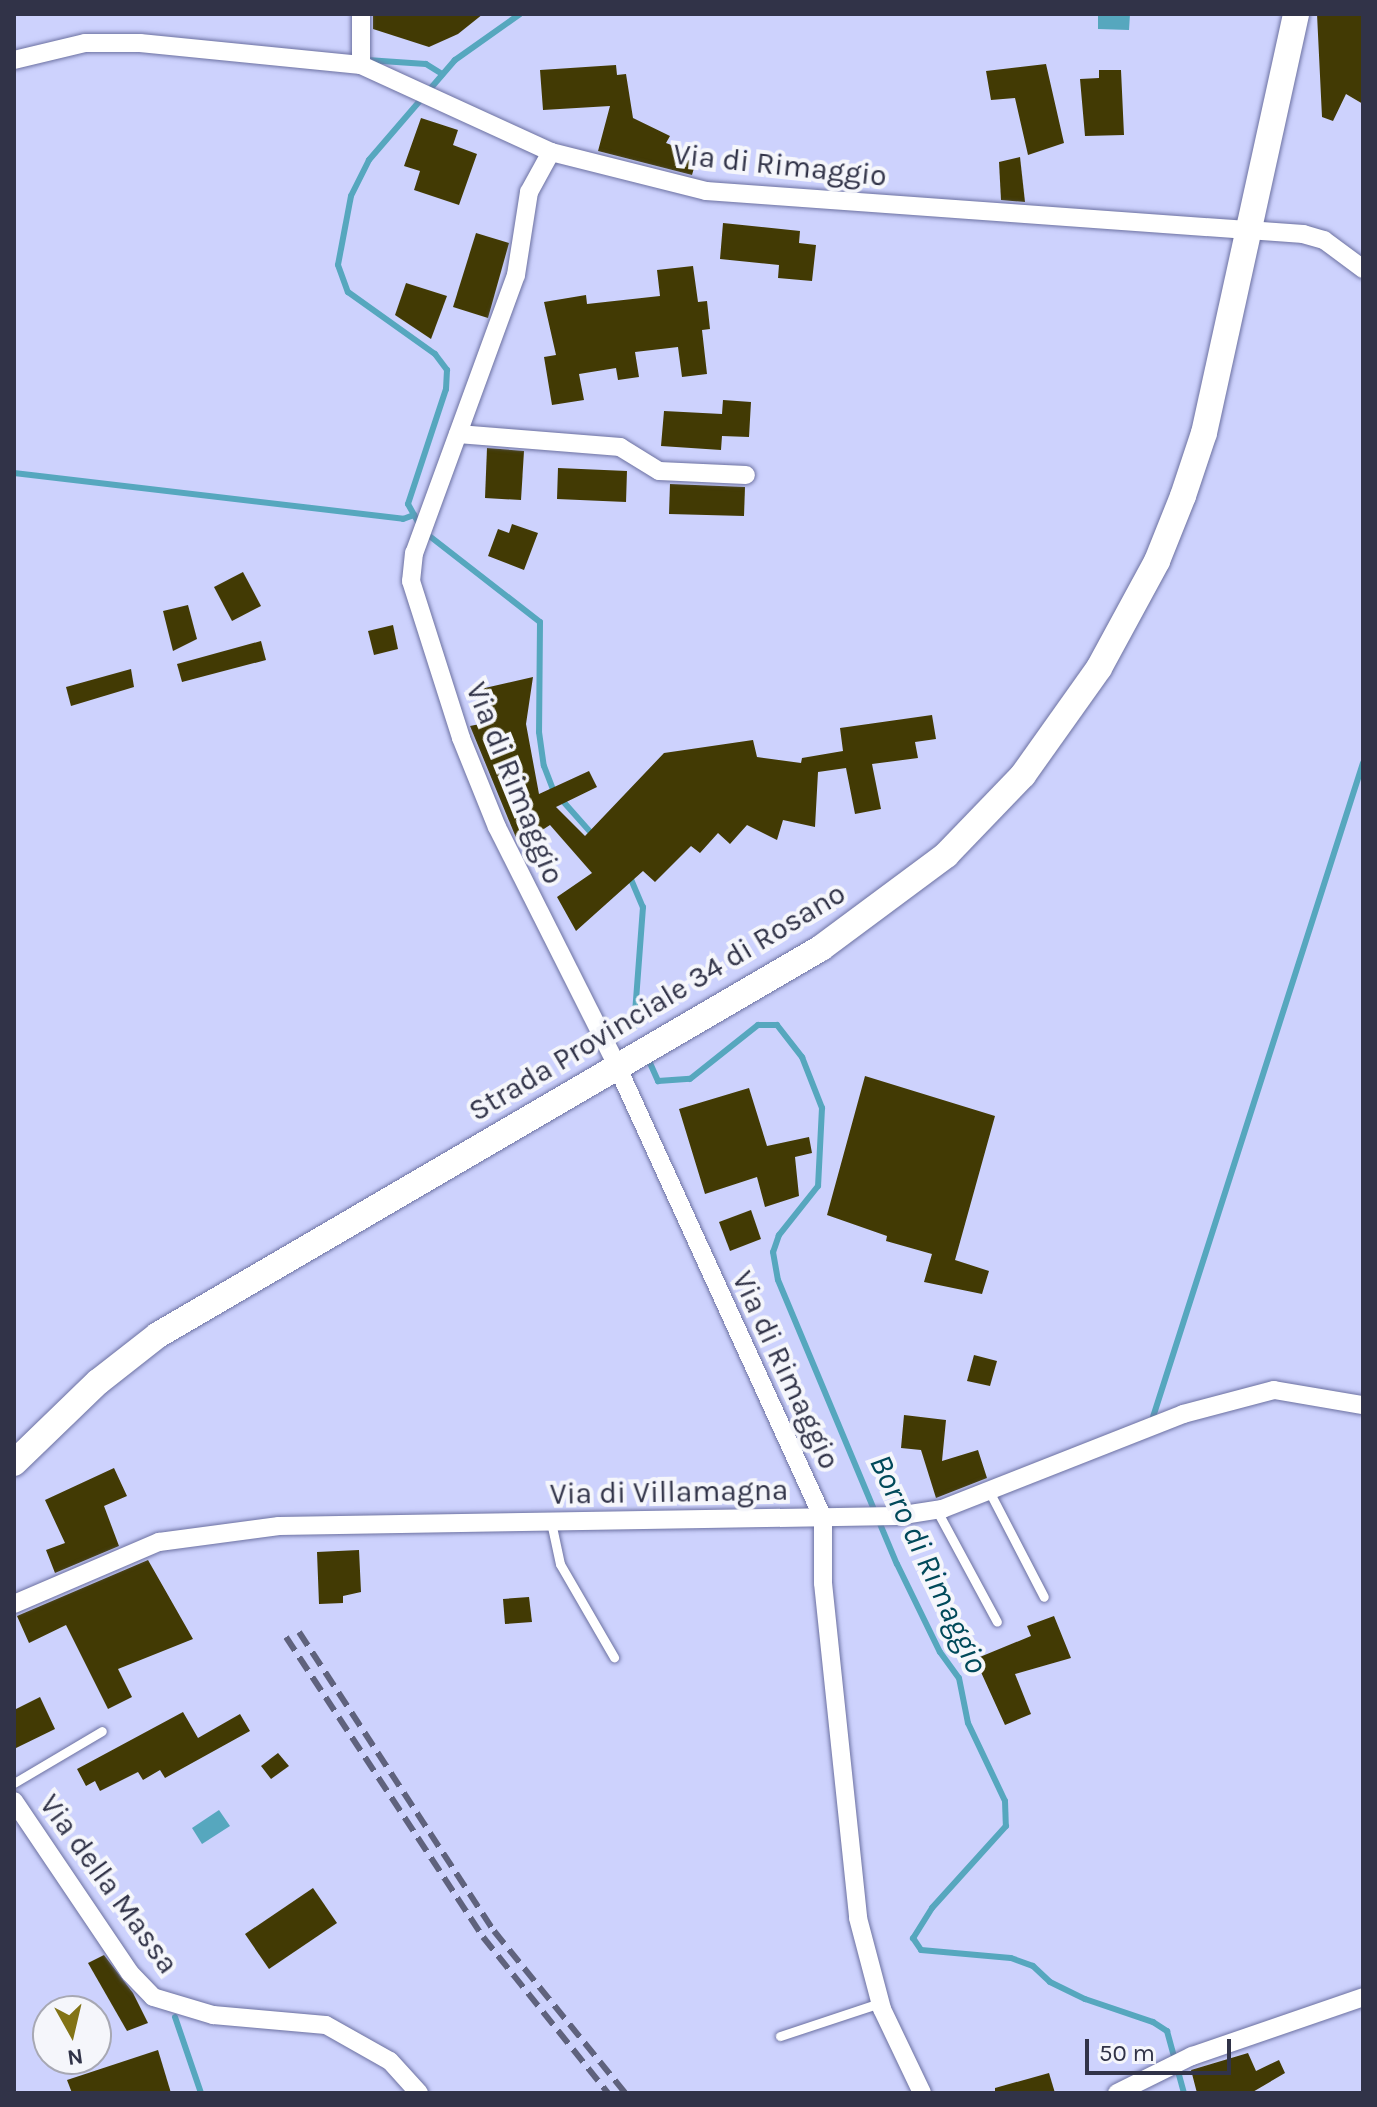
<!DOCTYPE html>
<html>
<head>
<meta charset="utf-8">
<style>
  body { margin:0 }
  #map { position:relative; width:1377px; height:2107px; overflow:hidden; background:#cdd2fd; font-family:Karla,sans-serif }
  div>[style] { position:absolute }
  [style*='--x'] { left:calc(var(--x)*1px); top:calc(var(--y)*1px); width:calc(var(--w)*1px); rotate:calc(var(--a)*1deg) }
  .water>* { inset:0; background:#56a7be }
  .stream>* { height:6px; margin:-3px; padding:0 3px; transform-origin:3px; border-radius:3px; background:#56a7be }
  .building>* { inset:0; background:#423a04 }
  .roads { filter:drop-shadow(0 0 2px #6c71a1) drop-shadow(0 0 2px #6c71a1) }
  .service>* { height:9px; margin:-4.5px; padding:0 4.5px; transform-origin:4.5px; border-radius:4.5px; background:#fff }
  .minor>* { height:18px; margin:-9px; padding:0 9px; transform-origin:9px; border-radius:9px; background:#fff }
  .secondary>* { height:26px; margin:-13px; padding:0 13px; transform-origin:13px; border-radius:13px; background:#fff }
  .rail>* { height:6px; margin-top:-3px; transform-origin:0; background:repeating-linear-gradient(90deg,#5f627d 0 16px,transparent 0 24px) }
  span { translate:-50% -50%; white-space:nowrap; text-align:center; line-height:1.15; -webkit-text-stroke:8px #f5f6fb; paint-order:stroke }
  .street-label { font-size:30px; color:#313348 }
  .water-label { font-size:32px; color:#00495a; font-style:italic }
  .frame { position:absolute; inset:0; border:16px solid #313348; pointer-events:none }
  .north { position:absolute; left:32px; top:1995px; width:80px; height:80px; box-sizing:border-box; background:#f5f6fb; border:2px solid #a7a8b3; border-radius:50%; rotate:172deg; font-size:22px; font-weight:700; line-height:32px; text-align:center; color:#313348 }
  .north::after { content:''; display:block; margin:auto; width:28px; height:36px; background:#827315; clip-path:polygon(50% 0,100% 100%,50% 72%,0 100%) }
  .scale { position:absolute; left:1085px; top:2039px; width:146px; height:36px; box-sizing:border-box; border:4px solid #313348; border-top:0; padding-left:10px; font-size:24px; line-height:28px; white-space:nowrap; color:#313348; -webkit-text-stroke:6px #f5f6fb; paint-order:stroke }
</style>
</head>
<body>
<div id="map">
  <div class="water">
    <i style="clip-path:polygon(1098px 14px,1130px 14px,1129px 30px,1098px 29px)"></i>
    <i style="clip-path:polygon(219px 1810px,230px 1826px,202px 1844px,192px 1828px)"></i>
  </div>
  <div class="stream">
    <i style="--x:520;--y:14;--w:80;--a:144.7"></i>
    <i style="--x:455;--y:60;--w:132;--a:130.7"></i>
    <i style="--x:369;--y:160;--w:40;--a:116.6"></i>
    <i style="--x:351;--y:196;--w:70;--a:100.7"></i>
    <i style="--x:338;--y:265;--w:29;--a:70"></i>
    <i style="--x:348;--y:292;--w:107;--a:35.5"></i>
    <i style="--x:435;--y:354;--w:20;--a:53"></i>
    <i style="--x:447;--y:370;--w:19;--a:93"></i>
    <i style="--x:446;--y:389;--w:121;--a:108.3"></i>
    <i style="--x:408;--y:504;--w:31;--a:61"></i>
    <i style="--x:423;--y:531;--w:148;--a:37.9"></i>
    <i style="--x:540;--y:622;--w:110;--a:90.5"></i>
    <i style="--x:539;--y:732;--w:34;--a:82"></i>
    <i style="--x:544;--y:766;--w:26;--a:69"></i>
    <i style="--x:553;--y:790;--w:60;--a:48.4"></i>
    <i style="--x:367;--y:60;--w:59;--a:3.9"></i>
    <i style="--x:426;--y:64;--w:19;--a:32"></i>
    <i style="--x:14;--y:473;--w:392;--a:6.7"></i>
    <i style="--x:403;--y:519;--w:12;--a:-20"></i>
    <i style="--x:630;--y:877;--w:33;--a:67"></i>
    <i style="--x:643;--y:907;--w:121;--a:94.3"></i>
    <i style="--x:650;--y:1063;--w:20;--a:66"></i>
    <i style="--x:658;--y:1081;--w:32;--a:-4"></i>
    <i style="--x:690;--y:1079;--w:87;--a:-38.5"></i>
    <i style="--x:758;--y:1025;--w:19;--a:0"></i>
    <i style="--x:777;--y:1025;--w:41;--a:52"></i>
    <i style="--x:802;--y:1057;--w:55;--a:68.6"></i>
    <i style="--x:822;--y:1108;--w:78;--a:92.9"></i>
    <i style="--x:818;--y:1186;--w:63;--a:128.5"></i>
    <i style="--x:779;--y:1235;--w:18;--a:109"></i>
    <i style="--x:773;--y:1252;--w:28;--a:80"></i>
    <i style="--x:778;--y:1280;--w:308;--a:67.3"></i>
    <i style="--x:897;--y:1564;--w:98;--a:64"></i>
    <i style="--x:940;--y:1652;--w:32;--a:54"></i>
    <i style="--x:959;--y:1678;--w:46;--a:78.7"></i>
    <i style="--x:968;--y:1723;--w:86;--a:64.6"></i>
    <i style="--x:1005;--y:1801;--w:25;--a:88"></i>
    <i style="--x:1006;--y:1826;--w:110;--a:132.1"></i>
    <i style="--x:932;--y:1908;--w:36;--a:122"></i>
    <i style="--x:913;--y:1938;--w:14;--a:56"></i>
    <i style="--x:921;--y:1950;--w:90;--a:5.1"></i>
    <i style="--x:1011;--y:1958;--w:23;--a:20"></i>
    <i style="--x:1033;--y:1966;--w:23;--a:43"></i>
    <i style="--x:1050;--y:1982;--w:39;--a:26"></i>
    <i style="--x:1085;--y:1999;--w:72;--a:18.7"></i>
    <i style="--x:1153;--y:2022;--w:17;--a:33"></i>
    <i style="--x:1167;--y:2031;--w:64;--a:74.7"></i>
    <i style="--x:1153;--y:1417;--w:687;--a:-72.2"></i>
    <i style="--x:175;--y:2017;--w:80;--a:71.1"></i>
  </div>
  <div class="building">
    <i style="clip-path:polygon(373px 14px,483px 14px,458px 34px,429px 47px,373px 29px)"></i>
    <i style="clip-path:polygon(1317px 14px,1363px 14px,1363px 104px,1346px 94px,1333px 121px,1322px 117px)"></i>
    <i style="clip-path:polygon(1046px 64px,1064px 143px,1028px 155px,1015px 98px,991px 100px,986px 71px)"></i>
    <i style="clip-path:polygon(616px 65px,617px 75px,626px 74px,633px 118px,670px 136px,666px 143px,685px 150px,681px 159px,696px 161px,692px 175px,598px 151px,610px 106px,543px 110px,540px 70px)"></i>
    <i style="clip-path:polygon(1099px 70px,1121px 70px,1124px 135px,1085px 136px,1080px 79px,1099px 78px)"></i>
    <i style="clip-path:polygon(421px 118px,458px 130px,453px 145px,477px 154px,459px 205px,414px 190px,420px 171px,404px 166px)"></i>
    <i style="clip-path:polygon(1020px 157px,1025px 202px,1001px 200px,999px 162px)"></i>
    <i style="clip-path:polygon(723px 223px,800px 231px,799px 243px,816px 245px,812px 281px,778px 278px,779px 265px,720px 259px)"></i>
    <i style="clip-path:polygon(476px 233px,509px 243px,488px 318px,453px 307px)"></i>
    <i style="clip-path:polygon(693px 266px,698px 302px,707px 301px,710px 329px,702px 330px,707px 374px,682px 377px,678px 347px,635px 352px,639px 377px,618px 380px,616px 368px,579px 374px,584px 400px,552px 405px,544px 357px,556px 355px,544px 302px,586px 295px,587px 304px,660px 296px,657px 270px)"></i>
    <i style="clip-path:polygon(406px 283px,447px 296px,431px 339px,395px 315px)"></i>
    <i style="clip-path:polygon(723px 400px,751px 402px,749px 437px,722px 436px,721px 450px,661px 446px,664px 411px,722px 414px)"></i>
    <i style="clip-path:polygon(487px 448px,524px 451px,521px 500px,485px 498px)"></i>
    <i style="clip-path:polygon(558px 468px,627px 471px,626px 502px,557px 499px)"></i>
    <i style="clip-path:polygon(670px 484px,745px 487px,744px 516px,669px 514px)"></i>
    <i style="clip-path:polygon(512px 524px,538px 533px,524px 570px,488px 556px,498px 529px,509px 533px)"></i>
    <i style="clip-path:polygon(243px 572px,261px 606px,232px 621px,214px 587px)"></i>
    <i style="clip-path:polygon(188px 605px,197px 639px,173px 651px,163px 611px)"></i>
    <i style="clip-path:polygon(393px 625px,398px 649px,374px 655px,368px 631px)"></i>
    <i style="clip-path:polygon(261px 641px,266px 660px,182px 682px,177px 664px)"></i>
    <i style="clip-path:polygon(131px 669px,134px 687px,71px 706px,66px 687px)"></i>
    <i style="clip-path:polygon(533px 677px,526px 724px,539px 794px,589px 771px,597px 787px,556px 807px,585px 836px,664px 753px,753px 740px,757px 757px,801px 763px,802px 758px,843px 751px,840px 728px,932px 715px,936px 739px,915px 742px,918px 758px,872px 764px,881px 809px,855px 814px,846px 768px,818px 772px,815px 827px,783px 820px,777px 840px,747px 825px,730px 844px,718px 833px,700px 853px,691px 846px,655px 882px,643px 871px,576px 931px,557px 897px,592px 873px,550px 825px,519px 845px,470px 726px,485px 723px,476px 690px)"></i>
    <i style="clip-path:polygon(865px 1076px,995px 1116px,955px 1260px,989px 1271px,982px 1294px,924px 1282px,932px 1254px,886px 1241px,887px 1236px,827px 1215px)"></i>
    <i style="clip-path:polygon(749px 1088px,767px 1146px,809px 1137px,812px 1153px,795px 1157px,799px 1196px,765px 1207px,757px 1177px,705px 1194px,679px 1109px)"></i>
    <i style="clip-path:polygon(751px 1210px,761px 1239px,730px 1251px,719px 1222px)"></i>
    <i style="clip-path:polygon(974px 1355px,997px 1361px,990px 1386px,967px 1381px)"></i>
    <i style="clip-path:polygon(904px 1415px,946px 1420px,942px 1461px,978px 1450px,987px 1478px,936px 1498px,921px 1450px,901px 1448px)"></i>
    <i style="clip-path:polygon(114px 1468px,127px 1496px,104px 1506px,119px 1546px,55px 1573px,46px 1550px,65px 1543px,45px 1500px)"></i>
    <i style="clip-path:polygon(359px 1550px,361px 1592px,343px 1596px,343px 1603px,319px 1604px,317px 1552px)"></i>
    <i style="clip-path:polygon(148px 1560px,193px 1639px,118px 1669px,132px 1697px,108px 1709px,66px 1625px,29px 1643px,17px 1616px)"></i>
    <i style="clip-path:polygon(529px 1597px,532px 1622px,505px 1624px,503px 1599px)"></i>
    <i style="clip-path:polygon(1054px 1616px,1071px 1658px,1015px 1674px,1031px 1714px,1005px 1725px,975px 1659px,1031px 1636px,1027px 1626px)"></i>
    <i style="clip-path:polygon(40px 1697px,55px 1729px,14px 1749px,14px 1710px)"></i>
    <i style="clip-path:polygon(183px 1712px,198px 1738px,240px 1714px,250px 1731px,165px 1778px,160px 1770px,143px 1780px,138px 1772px,100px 1791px,95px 1781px,86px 1786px,77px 1769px)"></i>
    <i style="clip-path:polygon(278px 1753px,289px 1766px,271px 1779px,261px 1766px)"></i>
    <i style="clip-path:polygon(313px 1888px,337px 1923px,269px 1969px,245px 1934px)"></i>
    <i style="clip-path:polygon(104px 1955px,133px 1993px,148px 2023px,127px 2031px,88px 1963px)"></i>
    <i style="clip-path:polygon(158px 2050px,171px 2093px,72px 2093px,67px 2080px)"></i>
    <i style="clip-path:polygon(1248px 2053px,1256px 2071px,1279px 2060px,1285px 2073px,1251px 2093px,1197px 2093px,1191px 2070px)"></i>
    <i style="clip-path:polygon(1049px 2073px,1055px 2093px,995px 2093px,995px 2088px)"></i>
  </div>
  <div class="roads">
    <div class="service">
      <i style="--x:989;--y:1491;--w:119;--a:62.6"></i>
      <i style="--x:936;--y:1509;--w:128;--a:61.6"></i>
      <i style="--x:551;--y:1522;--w:43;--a:77.9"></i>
      <i style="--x:560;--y:1564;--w:108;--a:59.9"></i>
      <i style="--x:14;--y:1783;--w:102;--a:-30.6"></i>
      <i style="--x:780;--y:2036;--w:105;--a:-18.3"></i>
    </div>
    <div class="minor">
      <i style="--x:14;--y:60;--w:73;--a:-13.5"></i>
      <i style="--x:85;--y:43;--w:55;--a:0"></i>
      <i style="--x:140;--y:43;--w:222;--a:5.7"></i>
      <i style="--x:361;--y:65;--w:209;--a:24.6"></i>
      <i style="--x:551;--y:152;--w:160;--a:14.1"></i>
      <i style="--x:706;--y:191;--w:599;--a:4.12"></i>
      <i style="--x:1303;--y:234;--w:22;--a:16"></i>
      <i style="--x:1324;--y:240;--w:49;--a:36.6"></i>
      <i style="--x:361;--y:65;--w:51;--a:-90"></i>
      <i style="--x:551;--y:152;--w:46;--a:118.8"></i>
      <i style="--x:529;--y:192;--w:84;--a:98.9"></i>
      <i style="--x:516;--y:275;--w:296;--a:110.1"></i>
      <i style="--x:414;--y:553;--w:28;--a:96"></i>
      <i style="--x:411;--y:581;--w:165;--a:72.3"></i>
      <i style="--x:461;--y:738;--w:96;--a:68"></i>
      <i style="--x:497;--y:827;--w:267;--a:63.3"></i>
      <i style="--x:617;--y:1066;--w:497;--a:65.5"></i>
      <i style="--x:823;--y:1518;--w:65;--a:90"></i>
      <i style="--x:823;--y:1583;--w:337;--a:84"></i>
      <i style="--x:858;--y:1918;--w:94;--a:75.2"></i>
      <i style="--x:882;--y:2009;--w:93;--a:64.5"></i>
      <i style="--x:458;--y:434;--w:163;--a:4.6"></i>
      <i style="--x:620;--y:447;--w:46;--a:31.6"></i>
      <i style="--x:659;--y:471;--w:87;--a:2.6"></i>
      <i style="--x:14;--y:1604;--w:158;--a:-23.2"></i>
      <i style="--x:159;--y:1542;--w:121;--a:-7.6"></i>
      <i style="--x:279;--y:1526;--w:618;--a:-0.93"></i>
      <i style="--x:897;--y:1516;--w:46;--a:-8.8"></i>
      <i style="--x:942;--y:1509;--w:259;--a:-21.5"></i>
      <i style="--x:1183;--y:1414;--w:94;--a:-14.8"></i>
      <i style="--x:1274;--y:1390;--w:90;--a:9.6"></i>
      <i style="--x:14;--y:1801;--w:207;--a:56"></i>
      <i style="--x:130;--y:1973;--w:33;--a:46"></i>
      <i style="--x:153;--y:1997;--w:63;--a:16.7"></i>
      <i style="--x:213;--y:2015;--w:113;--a:5.1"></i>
      <i style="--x:326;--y:2025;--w:73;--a:29.4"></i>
      <i style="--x:390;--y:2061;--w:43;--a:47.8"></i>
      <i style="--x:1117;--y:2093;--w:84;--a:-26.3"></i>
      <i style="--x:1192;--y:2056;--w:181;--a:-19"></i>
    </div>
    <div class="secondary">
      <i style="--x:14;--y:1463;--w:117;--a:-44"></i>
      <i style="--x:98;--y:1382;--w:76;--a:-38.1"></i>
      <i style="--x:158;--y:1335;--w:768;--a:-30.27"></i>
      <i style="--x:821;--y:948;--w:156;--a:-36.6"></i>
      <i style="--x:946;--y:855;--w:111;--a:-46.1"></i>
      <i style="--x:1023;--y:775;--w:131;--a:-54.6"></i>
      <i style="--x:1099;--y:668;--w:122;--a:-61.5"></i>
      <i style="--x:1157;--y:561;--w:70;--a:-68.2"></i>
      <i style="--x:1183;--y:496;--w:66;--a:-71.6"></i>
      <i style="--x:1204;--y:433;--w:429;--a:-77.6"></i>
    </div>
  </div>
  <div class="rail">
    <i style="--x:299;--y:1632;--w:357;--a:56.9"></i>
    <i style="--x:494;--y:1931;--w:208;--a:51"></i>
    <i style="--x:286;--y:1637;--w:359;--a:56.7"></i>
    <i style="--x:483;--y:1937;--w:200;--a:51.3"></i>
  </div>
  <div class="street-label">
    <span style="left:780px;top:165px;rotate:6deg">Via di Rimaggio</span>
    <span style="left:515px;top:783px;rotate:68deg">Via di Rimaggio</span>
    <span style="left:657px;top:1002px;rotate:-31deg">Strada Provinciale 34 di Rosano</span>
    <span style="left:786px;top:1370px;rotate:65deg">Via di Rimaggio</span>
    <span style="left:669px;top:1492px;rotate:-1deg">Via di Villamagna</span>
    <span style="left:109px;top:1884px;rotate:54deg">Via della Massa</span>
  </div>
  <div class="water-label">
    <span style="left:928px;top:1564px;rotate:65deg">Borro di Rimaggio</span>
  </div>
  <div class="frame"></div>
  <div class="north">N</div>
  <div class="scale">50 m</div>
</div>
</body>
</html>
